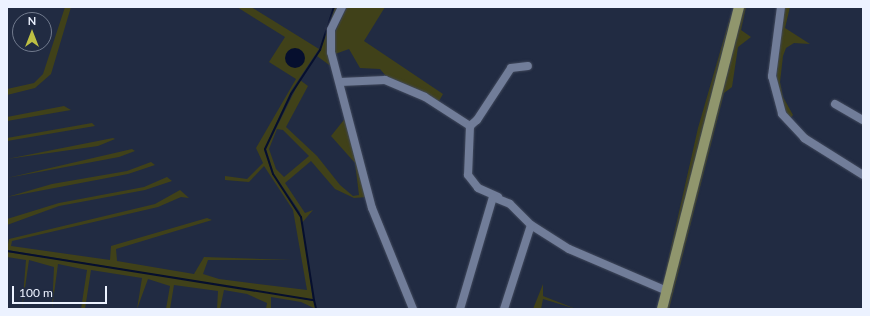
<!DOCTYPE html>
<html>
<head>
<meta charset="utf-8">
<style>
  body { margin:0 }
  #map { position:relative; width:870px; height:316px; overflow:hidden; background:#212b42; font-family:Lato,sans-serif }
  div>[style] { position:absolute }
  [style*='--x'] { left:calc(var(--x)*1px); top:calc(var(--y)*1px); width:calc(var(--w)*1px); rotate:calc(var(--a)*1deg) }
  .green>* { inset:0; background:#404119 }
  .water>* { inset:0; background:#060f2e }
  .round { border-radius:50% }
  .stream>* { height:2px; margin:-1px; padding:0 1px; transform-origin:1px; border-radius:1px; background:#060f2e }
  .roads { filter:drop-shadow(0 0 1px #41495c) drop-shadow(0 0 1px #41495c) }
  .minor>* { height:8px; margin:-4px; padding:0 4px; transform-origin:4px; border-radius:4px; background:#717d99 }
  .major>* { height:10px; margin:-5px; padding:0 5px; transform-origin:5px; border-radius:5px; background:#90966d }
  span { translate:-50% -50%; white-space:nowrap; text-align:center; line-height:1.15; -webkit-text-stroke:3.5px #212b42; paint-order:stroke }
  .frame { position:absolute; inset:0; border:8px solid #ecf2ff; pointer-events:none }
  .north { position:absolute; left:12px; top:12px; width:40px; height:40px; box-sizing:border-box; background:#212b42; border:1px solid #727b8e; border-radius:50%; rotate:0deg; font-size:11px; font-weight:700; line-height:16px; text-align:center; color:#ecf2ff }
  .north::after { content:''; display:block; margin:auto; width:14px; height:18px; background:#bdbf43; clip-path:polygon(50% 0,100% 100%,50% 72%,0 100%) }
  .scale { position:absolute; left:12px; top:286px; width:95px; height:18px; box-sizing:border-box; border:2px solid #ecf2ff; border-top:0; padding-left:5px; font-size:12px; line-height:14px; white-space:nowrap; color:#ecf2ff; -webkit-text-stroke:3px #212b42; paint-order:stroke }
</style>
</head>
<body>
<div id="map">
  <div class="green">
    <i style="clip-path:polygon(65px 7px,71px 7px,51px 74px,35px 88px,7px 95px,7px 89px,34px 83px,43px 74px)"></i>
    <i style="clip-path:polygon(237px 7px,251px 7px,319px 49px,291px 91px,264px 150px,272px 173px,301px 216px,313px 300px,7px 250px,9px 239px,155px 204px,180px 190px,189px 198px,181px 197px,158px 207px,12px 241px,11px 246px,110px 260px,111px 246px,207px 218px,212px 220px,116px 249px,117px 261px,194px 274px,204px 257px,292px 260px,208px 260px,203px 274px,219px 279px,307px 290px,293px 210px,264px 166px,249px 182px,225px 180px,225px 176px,247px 179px,263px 163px,256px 148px,296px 79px,269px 62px,285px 37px)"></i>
    <i style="clip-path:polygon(334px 7px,341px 7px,331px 29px,336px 70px,317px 56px)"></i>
    <i style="clip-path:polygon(347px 7px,385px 7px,364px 41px,443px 94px,439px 101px,386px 76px,380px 69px,360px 68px,349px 49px,335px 54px,334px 34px)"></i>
    <i style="clip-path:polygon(733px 7px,666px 283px,662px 287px,698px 128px)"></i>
    <i style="clip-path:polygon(742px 7px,746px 7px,741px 30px,751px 37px,738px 47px,732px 87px,724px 93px,669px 309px,665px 309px)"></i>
    <i style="clip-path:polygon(784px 7px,790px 7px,785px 28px,810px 44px,794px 43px,786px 48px,783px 56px,780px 82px,783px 97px,793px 115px,789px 120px,776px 82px)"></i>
    <i style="clip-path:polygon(evenodd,300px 80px,308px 86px,286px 127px,317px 156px,340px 185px,353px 196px,359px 195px,355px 163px,331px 136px,347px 116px,367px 197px,354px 198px,335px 189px,311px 161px,285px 183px,305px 213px,313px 210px,301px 224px,300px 212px,274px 174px,266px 149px,300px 80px,277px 129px,283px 130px,309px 156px,284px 177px,276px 169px,269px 149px,277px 129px)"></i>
    <i style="clip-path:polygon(64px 106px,71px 110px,7px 121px,7px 117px)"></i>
    <i style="clip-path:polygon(92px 123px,95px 126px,7px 141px,7px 138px)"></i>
    <i style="clip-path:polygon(113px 138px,115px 139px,98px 146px,7px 159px)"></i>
    <i style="clip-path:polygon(132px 149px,135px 151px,119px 157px,7px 178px)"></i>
    <i style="clip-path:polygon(151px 162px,155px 165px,128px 174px,7px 197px,52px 184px,127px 171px)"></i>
    <i style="clip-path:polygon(167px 177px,172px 181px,145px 190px,59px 206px,7px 225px,7px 219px,59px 203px,144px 187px)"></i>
    <i style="clip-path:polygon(7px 252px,233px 286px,314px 301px,316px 309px,301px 302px,271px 297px,271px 309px,266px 309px,267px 303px,247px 294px,224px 290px,220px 309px,217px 309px,218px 291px,174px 285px,170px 309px,166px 309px,170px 286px,148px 279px,137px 309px,142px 278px,91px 270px,85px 309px,81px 309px,87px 270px,58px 264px,52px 309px,54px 267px,29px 260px,22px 309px,26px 260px,7px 257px)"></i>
    <i style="clip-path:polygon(543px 284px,543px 296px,576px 309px,543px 299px,541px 309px,533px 309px)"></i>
  </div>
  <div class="water">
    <i class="round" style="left:285px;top:48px;width:20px;height:20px"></i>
  </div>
  <div class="stream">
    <i style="--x:7;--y:251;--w:311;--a:9.1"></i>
    <i style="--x:314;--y:300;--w:9;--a:77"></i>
    <i style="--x:314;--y:300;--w:84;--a:-98.9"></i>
    <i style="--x:301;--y:217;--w:51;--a:-123.1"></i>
    <i style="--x:273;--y:174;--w:26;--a:-108"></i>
    <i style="--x:265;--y:149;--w:61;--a:-64.7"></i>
    <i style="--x:291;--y:94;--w:53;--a:-56.6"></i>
    <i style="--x:320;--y:50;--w:45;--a:-72"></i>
  </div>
  <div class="roads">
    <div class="minor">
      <i style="--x:342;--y:7;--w:25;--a:116"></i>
      <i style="--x:331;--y:30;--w:22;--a:90"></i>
      <i style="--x:331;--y:52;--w:161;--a:75.3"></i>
      <i style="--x:372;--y:208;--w:109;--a:67.9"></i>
      <i style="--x:781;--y:7;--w:70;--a:97.4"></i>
      <i style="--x:772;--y:76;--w:39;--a:75"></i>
      <i style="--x:782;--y:114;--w:33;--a:47"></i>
      <i style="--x:804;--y:138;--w:70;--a:32.1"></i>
      <i style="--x:340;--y:82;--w:45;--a:-2.5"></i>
      <i style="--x:385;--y:80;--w:43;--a:23"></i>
      <i style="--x:425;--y:97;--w:54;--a:32.8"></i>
      <i style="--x:470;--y:126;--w:9;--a:-41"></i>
      <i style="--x:477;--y:120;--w:62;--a:-56.8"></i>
      <i style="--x:511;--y:68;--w:17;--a:-7"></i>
      <i style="--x:835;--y:104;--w:32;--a:30"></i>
      <i style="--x:470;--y:126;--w:49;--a:92.3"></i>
      <i style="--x:468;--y:175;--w:16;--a:52"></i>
      <i style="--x:478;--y:188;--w:22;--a:24"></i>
      <i style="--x:460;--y:309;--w:117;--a:-73.6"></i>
      <i style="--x:493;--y:197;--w:18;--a:22"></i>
      <i style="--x:510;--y:204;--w:30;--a:45"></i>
      <i style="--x:531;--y:225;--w:45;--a:32.3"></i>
      <i style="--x:569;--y:249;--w:107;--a:23.2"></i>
      <i style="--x:504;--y:309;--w:88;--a:-72.2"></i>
    </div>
    <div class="major">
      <i style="--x:662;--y:309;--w:312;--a:-75.7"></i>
    </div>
  </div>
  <div class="frame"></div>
  <div class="north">N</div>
  <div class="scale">100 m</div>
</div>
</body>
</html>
